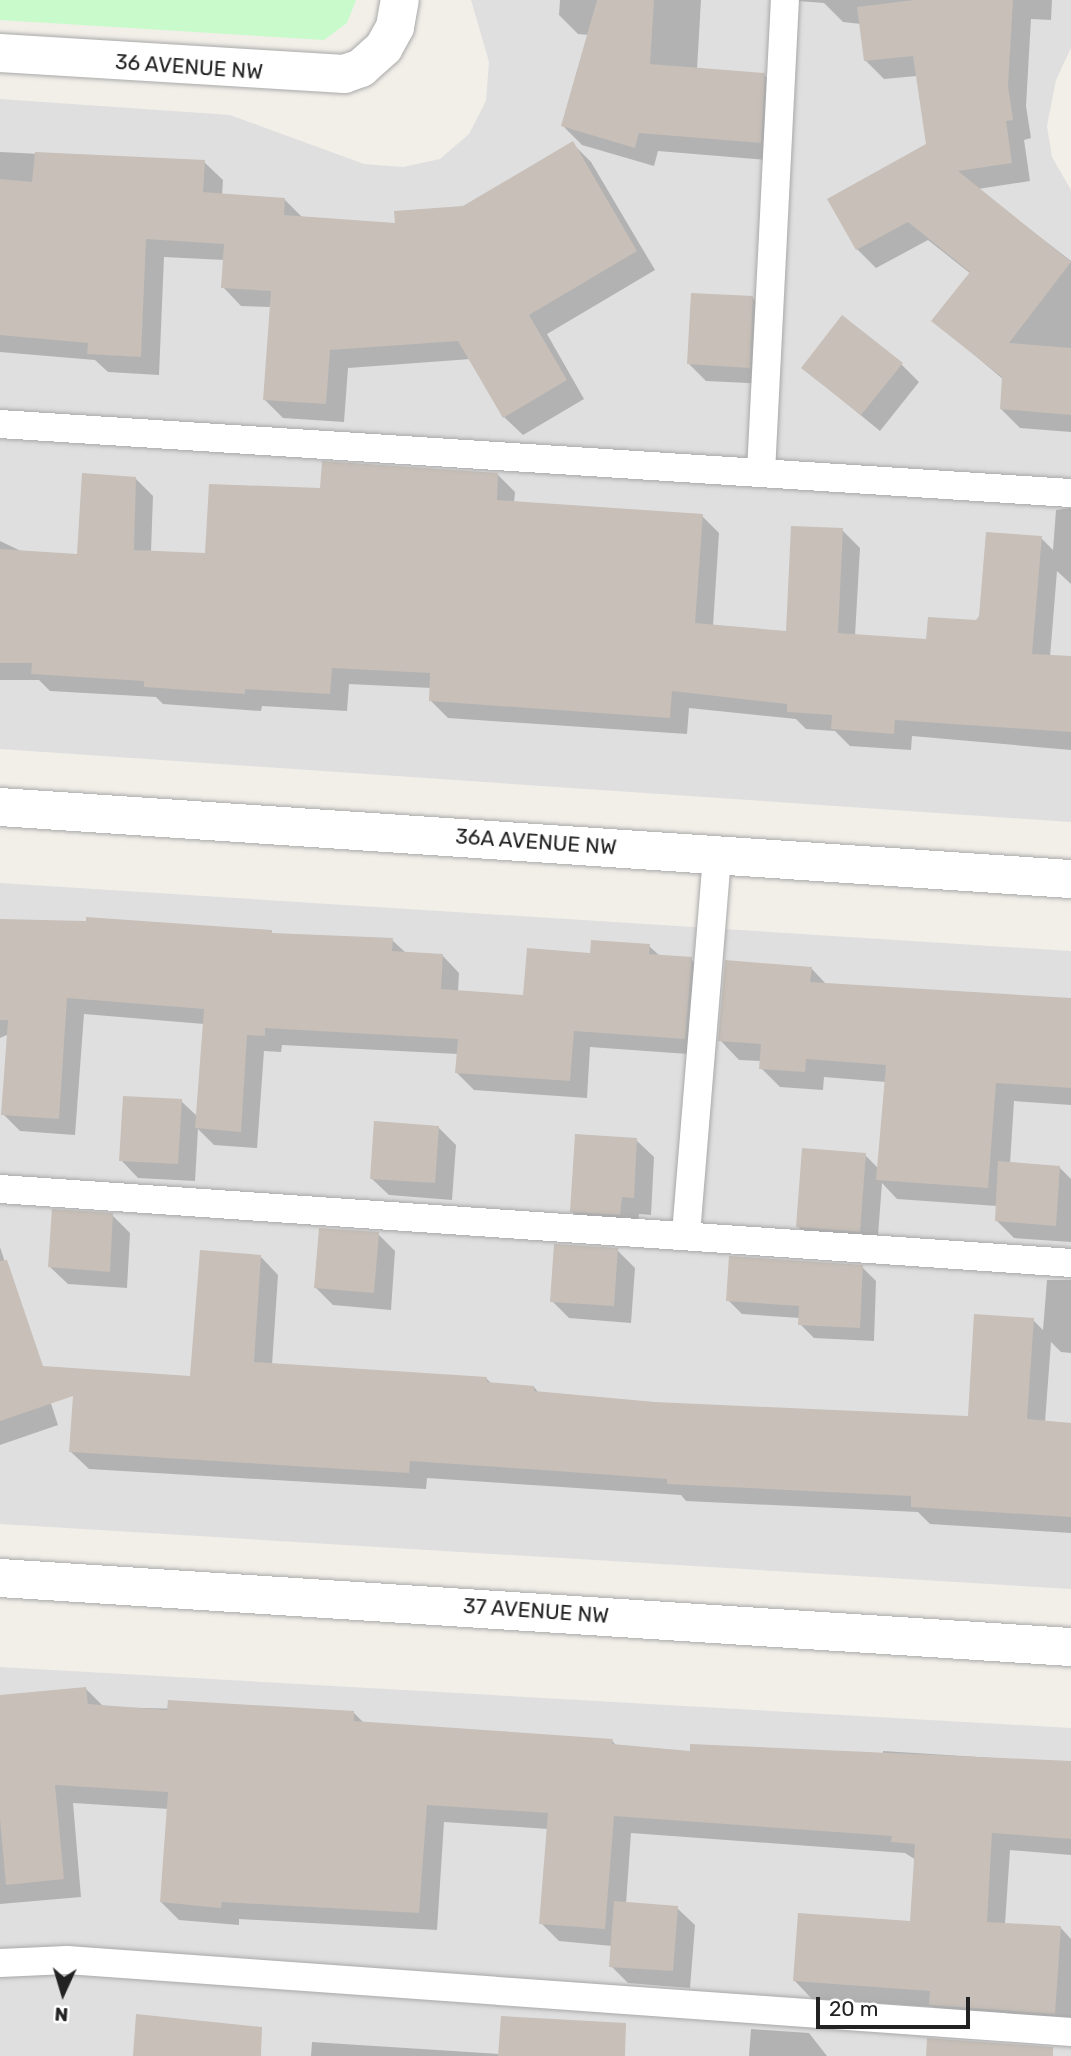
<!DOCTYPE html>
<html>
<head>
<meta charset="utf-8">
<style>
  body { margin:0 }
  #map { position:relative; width:1071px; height:2056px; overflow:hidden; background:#f2efe9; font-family:Rubik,sans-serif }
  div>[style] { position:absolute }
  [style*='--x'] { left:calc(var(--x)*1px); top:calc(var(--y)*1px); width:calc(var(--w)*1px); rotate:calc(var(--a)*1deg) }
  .residential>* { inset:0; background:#e0dfdf }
  .park>* { inset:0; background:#c8facc }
  .shadow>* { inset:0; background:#0003 }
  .building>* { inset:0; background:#c7bfb8 }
  .roads { filter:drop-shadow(0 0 2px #a9a9a9) drop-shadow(0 0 2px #a9a9a9) }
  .service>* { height:28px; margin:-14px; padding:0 14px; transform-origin:14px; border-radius:14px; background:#fff }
  .minor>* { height:38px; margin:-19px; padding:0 19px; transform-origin:19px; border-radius:19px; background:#fff }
  .tertiary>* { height:38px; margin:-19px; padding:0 19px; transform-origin:19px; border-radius:19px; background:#fff }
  span { translate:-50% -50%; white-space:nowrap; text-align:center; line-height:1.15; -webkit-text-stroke:5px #fff; paint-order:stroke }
  .street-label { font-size:21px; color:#222 }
  .north { position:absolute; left:28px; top:1958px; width:70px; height:70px; -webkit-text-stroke:5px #fff; paint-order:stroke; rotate:184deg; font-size:19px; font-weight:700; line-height:28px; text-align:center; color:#222 }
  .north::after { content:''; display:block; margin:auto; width:24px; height:32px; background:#222; clip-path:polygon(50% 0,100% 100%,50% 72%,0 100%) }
  .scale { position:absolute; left:816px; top:1997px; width:154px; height:32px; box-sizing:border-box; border:4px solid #222; border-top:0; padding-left:9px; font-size:21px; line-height:24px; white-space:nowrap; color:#222; -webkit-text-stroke:5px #fff; paint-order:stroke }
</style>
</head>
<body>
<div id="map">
  <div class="residential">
    <i style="clip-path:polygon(471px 0,1071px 0,1071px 48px,1056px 80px,1047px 126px,1052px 157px,1071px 190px,1071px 822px,0 749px,0 99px,230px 115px,364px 164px,403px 167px,440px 159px,469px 134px,486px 101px,489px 62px)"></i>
    <i style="clip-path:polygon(0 883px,1071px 951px,1071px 1589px,0 1524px)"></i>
    <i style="clip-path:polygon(0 1667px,1071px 1728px,1071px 2056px,0 2056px)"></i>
  </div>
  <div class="park">
    <i style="clip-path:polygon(0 0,356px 0,347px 23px,324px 40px,0 20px)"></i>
  </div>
  <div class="shadow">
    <i style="clip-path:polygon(560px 0,701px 0,697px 69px,764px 75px,783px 94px,779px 161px,658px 151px,654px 166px,582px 145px,563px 126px,589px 35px,578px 34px,559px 15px)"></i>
    <i style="clip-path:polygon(785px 0,1052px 0,1051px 20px,1031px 19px,1026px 106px,1031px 138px,1024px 140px,1030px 181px,978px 189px,1071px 261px,1071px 432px,1020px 428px,1001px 409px,1004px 380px,934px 321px,971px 274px,928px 240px,876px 268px,857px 249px,927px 145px,917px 76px,884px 79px,865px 60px,861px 24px,843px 22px,824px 3px)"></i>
    <i style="clip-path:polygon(572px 143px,591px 162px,655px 270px,547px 334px,584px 399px,523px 435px,504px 417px,471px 359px,348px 368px,344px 422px,283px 418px,264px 399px,272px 307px,241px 306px,223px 287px,224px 260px,164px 257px,159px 375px,108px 372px,95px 360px,0 352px,0 152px,204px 162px,223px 180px,222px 196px,285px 200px,303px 218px,397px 225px,464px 208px)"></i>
    <i style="clip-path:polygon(753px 298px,770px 316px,767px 384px,706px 381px,688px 363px)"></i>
    <i style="clip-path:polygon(901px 364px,919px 382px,880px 431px,803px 368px)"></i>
    <i style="clip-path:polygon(497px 474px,515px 492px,514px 503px,702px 516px,719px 533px,713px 626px,787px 632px,842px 530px,860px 548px,855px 636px,928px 641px,976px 622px,1041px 538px,1053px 550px,1056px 510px,1071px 508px,1071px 584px,1057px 571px,1050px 657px,1071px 658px,1071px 750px,912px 736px,911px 750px,850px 746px,835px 731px,806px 729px,796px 719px,689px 708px,687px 734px,448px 718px,430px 700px,431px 688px,349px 684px,347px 711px,262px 706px,261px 711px,163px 704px,156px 697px,50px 691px,39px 680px,0 680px,0 541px,23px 552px,79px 556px,136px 479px,153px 496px,151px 552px,207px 555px,321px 490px)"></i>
    <i style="clip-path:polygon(0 921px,392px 940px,406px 953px,442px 955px,459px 973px,458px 992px,525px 997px,592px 955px,649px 946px,661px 957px,691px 959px,708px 976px,702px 1055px,590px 1047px,587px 1098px,474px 1090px,457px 1073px,458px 1054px,282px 1045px,281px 1052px,264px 1051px,257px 1148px,214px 1145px,198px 1129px,195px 1181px,138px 1178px,121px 1160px,181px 1101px,198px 1117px,204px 1024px,84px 1014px,75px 1135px,20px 1131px,3px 1114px,9px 1034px,0 1038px)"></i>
    <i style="clip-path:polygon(811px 968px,827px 985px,1071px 1000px,1071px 1105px,1014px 1101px,1010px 1164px,1059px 1167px,1071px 1179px,1071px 1242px,1014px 1238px,997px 1221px,997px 1206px,897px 1199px,882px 1183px,877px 1248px,815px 1244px,798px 1227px,865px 1155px,879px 1169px,886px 1082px,824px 1077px,823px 1090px,780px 1087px,761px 1068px,761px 1061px,739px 1060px,720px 1040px)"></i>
    <i style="clip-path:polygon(438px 1127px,456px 1145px,452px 1200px,389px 1195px,371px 1178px)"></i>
    <i style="clip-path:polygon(636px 1140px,654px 1157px,651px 1215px,639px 1214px,637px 1232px,589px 1229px,572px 1211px)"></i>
    <i style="clip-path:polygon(112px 1215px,130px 1233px,127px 1288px,68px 1284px,50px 1267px)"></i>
    <i style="clip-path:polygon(378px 1234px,395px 1251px,391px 1310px,333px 1305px,316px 1288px)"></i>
    <i style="clip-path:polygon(0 1247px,58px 1425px,0 1445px)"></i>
    <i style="clip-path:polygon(617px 1250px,635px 1268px,631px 1323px,569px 1318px,552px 1301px)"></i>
    <i style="clip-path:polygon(261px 1257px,278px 1275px,272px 1365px,486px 1378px,492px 1384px,534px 1387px,539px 1393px,655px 1404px,969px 1418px,1033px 1320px,1043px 1330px,1047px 1280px,1071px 1280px,1071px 1353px,1061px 1352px,1051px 1342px,1045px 1422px,1071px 1424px,1071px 1533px,930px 1524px,918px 1512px,686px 1501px,681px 1495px,547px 1486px,427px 1478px,426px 1489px,89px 1469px,71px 1452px,191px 1378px)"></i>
    <i style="clip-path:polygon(862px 1267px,876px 1281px,874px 1341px,814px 1338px,800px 1324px,800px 1318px,742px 1314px,728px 1300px)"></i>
    <i style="clip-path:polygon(86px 1689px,104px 1707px,354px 1713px,365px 1724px,612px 1741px,617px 1746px,692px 1753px,883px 1757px,883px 1751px,1071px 1763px,1071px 1855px,1010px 1850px,1005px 1924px,1060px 1927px,1071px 1939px,1071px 2031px,949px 2023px,934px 2007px,812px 1999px,794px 1980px,911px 1923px,916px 1860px,905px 1853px,631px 1833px,626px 1904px,677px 1908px,695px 1925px,690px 1988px,628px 1983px,611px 1966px,612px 1946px,559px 1941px,541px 1923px,548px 1829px,444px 1822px,437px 1930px,239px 1919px,239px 1925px,179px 1920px,161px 1902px,169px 1809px,73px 1803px,81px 1897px,0 1904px,0 1697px)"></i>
    <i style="clip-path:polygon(751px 2029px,809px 2033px,827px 2056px,749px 2056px)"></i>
    <i style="clip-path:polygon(312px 2042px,500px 2054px,577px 2056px,311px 2056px)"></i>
  </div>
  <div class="building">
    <i style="clip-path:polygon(597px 0,654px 0,650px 64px,765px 73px,761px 143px,639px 133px,635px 148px,561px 126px)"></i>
    <i style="clip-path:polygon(914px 0,1013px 0,1008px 86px,1013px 120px,1006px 121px,1012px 163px,958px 171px,1071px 262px,1009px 343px,1071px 348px,1071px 415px,1000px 409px,1002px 377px,931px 321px,970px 272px,908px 222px,856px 250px,827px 199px,926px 144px,913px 56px,864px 61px,857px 7px)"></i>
    <i style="clip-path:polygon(573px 141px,637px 251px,529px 315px,567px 380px,503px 418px,458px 341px,330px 350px,326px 404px,263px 400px,271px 291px,221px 288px,224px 244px,146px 239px,141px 357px,87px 354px,88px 343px,0 335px,0 179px,32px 182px,35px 152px,205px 160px,203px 192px,285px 198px,284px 215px,395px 223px,394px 211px,463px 206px)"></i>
    <i style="clip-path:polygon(691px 293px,753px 296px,750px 368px,687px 364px)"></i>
    <i style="clip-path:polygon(842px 315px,903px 363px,861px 415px,801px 368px)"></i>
    <i style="clip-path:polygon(322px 461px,498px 473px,497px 500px,703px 514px,695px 623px,786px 631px,791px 526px,843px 528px,838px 633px,926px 639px,928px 617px,976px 620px,979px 616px,986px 532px,1042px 536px,1032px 654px,1071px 656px,1071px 732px,895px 720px,894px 734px,831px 729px,832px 715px,787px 712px,787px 704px,672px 691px,670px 718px,429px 701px,430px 673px,332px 668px,330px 694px,245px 689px,245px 694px,144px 687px,144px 681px,31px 674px,32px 663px,0 663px,0 549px,77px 554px,82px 473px,136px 477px,134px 550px,205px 553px,209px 484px,320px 488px)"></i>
    <i style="clip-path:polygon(86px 917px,272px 930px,272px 933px,393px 938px,392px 951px,443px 954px,441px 989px,523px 995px,527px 948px,590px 953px,591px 940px,650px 944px,649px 954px,692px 957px,685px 1039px,574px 1031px,570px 1081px,455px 1073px,458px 1039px,265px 1028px,265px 1036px,247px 1035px,241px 1132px,195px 1128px,204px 1009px,67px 998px,59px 1119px,1px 1115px,8px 1020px,0 1020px,0 919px,86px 921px)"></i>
    <i style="clip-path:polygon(725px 960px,812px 967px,810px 982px,1071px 998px,1071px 1088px,996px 1083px,988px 1188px,876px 1180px,886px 1065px,806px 1059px,805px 1072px,759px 1069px,761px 1044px,718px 1041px)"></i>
    <i style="clip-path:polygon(123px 1096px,182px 1099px,178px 1164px,119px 1161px)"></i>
    <i style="clip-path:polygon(374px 1121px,439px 1126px,435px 1183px,370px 1179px)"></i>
    <i style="clip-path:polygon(575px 1134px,637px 1138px,634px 1198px,622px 1197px,620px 1215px,570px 1212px)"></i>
    <i style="clip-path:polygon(802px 1148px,866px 1153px,860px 1232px,796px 1227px)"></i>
    <i style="clip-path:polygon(998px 1161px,1060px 1166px,1056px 1226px,995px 1221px)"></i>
    <i style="clip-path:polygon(52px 1209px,113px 1213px,110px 1272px,48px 1267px)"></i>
    <i style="clip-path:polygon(319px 1228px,379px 1232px,374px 1293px,314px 1288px)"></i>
    <i style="clip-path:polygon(554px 1244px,618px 1248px,614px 1306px,550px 1302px)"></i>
    <i style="clip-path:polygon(200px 1250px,261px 1255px,254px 1362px,487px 1377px,487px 1382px,534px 1386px,534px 1391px,655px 1402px,968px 1416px,974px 1314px,1034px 1318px,1027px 1419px,1071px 1423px,1071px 1517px,911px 1507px,911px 1496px,667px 1484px,667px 1479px,528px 1469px,410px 1461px,409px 1473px,69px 1452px,73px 1396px,0 1421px,0 1261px,7px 1260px,43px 1366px,190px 1376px)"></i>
    <i style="clip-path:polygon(729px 1256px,863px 1265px,860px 1328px,798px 1325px,799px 1306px,726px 1301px)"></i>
    <i style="clip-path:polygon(86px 1687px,88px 1704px,167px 1710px,168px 1700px,354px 1711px,354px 1721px,613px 1739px,612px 1744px,690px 1751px,690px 1744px,1071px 1761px,1071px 1839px,992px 1833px,987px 1922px,1061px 1926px,1055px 2014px,929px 2005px,930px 1991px,793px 1981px,798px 1913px,910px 1921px,915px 1844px,891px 1842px,892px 1836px,614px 1816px,605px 1929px,539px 1924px,548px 1813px,427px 1805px,419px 1913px,222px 1902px,221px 1908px,160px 1902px,168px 1792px,55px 1785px,64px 1879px,6px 1885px,0 1819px,0 1695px)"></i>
    <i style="clip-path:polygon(614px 1901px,678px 1906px,673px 1971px,609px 1967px)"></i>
    <i style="clip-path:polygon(136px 2014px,262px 2027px,261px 2056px,133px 2056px)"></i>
    <i style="clip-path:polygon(501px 2016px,626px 2023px,625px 2056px,498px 2056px)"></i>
    <i style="clip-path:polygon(927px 2038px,1053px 2047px,1053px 2056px,926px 2056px)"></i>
  </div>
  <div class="roads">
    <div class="service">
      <i style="--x:0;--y:424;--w:1073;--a:3.69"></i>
      <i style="--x:761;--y:472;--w:473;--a:-87.1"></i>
      <i style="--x:0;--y:1189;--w:1074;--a:3.95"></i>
      <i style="--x:686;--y:1234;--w:380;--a:-85.3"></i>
      <i style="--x:0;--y:1963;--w:67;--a:-2.6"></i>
      <i style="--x:67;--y:1960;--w:1007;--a:4.1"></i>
    </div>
    <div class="minor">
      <i style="--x:0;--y:53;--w:345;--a:3.5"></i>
      <i style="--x:344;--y:74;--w:18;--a:-19"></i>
      <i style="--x:361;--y:68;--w:31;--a:-42"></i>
      <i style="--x:384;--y:47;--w:23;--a:-61"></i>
      <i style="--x:395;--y:27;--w:27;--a:-80"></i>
      <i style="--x:0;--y:807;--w:1073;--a:3.85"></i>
    </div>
    <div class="tertiary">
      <i style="--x:0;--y:1578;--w:1073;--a:3.69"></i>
    </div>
  </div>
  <div class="street-label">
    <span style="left:189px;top:67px;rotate:4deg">36 AVENUE NW</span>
    <span style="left:536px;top:842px;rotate:4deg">36A AVENUE NW</span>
    <span style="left:536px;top:1611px;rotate:4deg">37 AVENUE NW</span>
  </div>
  <div class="north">N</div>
  <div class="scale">20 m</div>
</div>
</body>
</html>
